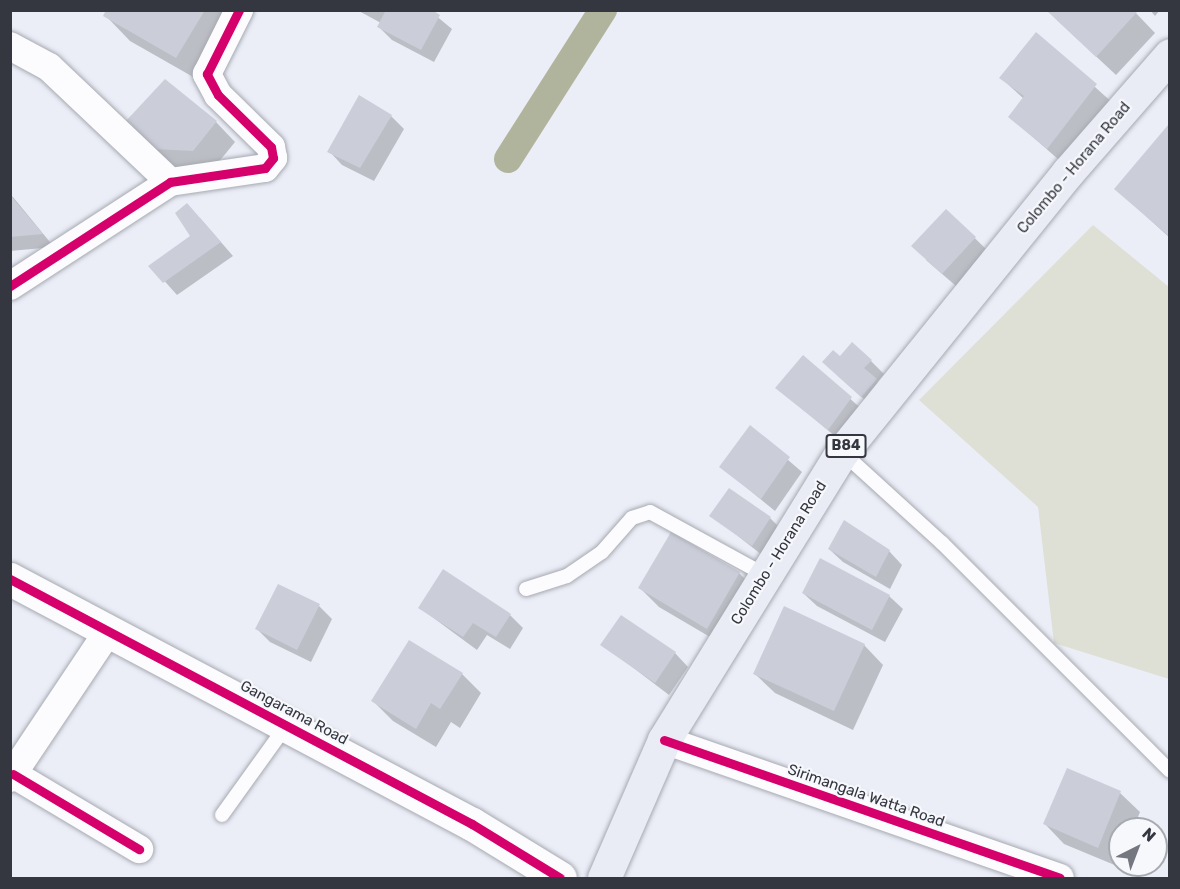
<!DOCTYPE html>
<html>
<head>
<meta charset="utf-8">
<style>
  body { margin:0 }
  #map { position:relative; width:1180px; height:889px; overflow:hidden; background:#ebeef7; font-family:Rubik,sans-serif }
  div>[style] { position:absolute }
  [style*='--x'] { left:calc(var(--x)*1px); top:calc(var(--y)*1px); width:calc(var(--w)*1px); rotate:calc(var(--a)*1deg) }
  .green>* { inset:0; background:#dee0d6 }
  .shadow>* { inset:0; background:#0003 }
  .canal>* { height:28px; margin:-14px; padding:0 14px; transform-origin:14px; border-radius:14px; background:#b1b49d }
  .building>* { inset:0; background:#cbced9 }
  .roads { filter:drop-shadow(0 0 2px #a7a9b1) drop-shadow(0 0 2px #a7a9b1) }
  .service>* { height:14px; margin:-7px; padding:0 7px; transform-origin:7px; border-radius:7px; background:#fcfcfe }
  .minor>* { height:28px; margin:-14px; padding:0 14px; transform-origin:14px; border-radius:14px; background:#fcfcfe }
  .tertiary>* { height:33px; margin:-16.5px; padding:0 16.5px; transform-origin:16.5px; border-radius:16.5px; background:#fcfcfe }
  .primary>* { height:33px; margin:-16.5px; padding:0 16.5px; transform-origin:16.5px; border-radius:16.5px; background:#eaecf5 }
  .cycleway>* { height:9px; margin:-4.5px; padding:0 4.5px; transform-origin:4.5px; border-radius:4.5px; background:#d6006c }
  span { translate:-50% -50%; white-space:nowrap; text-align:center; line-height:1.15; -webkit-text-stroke:4.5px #f6f8fc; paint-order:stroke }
  .shield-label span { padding:2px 4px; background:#f6f8fc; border:2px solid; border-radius:4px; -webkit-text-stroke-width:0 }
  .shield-label { font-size:14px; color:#343640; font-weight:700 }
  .street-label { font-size:15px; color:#343640 }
  .frame { position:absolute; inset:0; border:12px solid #343640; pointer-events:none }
  .north { position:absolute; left:1108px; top:817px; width:60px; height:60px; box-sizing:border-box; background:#f6f8fc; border:2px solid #a8aab1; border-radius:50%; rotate:42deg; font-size:16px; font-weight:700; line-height:24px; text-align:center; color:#343640 }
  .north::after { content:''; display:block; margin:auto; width:21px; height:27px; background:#747680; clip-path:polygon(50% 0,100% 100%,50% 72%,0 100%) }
</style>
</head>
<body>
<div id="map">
  <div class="green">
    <i style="clip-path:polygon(1093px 225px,1169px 287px,1169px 679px,1054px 643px,1038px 507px,919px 400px)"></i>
  </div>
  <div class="shadow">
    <i style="clip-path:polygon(108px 10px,248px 10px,202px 82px,130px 41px,105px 15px)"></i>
    <i style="clip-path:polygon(357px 10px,429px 10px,452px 29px,434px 62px,392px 40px,379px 27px,381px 23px)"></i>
    <i style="clip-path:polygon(1133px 10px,1155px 33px,1116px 75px,1057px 20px)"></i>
    <i style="clip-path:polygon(1150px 10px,1160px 10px,1155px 16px)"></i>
    <i style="clip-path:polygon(1036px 34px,1115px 105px,1067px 167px,1010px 117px,1024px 99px,1001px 78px)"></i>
    <i style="clip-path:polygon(391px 116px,404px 129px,374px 181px,342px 165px,329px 151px)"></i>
    <i style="clip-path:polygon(216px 122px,235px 142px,213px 169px,176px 168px,146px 142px)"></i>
    <i style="clip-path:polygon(1170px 128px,1170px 238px,1116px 189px)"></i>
    <i style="clip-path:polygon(10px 195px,13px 197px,54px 247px,10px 251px)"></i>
    <i style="clip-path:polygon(947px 211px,988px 251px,956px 286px,926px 260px)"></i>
    <i style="clip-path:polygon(200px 218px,233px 256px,177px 295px,151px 266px,192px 236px)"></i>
    <i style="clip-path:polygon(803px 357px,865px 412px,842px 442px,777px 388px)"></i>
    <i style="clip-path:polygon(840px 358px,871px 361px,884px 374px,877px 382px,889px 393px,875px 409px,837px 375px)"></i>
    <i style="clip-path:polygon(750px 427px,802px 472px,775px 511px,721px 467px)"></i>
    <i style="clip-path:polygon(711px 515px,770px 518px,783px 531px,766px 558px)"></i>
    <i style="clip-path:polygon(829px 549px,889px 551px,902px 565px,890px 589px,843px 562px)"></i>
    <i style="clip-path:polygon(739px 573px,759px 593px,727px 647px,659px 607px,640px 588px)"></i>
    <i style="clip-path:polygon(803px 593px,889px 596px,903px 609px,885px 642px,817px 606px)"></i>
    <i style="clip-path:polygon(319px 606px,332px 619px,311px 662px,270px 642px,257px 629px)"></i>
    <i style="clip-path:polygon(420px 608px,510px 615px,523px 628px,510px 649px,487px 635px,477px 650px)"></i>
    <i style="clip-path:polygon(602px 644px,675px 653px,688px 667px,669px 695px)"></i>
    <i style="clip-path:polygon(864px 645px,883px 665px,853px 730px,775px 693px,755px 674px)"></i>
    <i style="clip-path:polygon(462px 674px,481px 693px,460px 728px,451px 722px,436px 747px,393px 721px,373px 701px)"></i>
    <i style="clip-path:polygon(1120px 793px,1140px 812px,1133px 829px,1120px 829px,1117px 866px,1064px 844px,1045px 824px)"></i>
  </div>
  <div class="canal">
    <i style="--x:508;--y:159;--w:177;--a:-57.5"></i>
  </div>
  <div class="building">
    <i style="clip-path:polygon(106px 10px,205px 10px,176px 58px,103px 16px)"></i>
    <i style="clip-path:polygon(386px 10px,432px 10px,440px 15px,421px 50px,377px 27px)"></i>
    <i style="clip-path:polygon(1046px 10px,1135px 10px,1137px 12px,1096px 57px)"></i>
    <i style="clip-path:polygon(1036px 32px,1097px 84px,1047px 149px,1008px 117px,1024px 96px,999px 78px)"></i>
    <i style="clip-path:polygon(165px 79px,217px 121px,193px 151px,155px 149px,125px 122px)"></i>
    <i style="clip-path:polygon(359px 95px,392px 115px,360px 168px,327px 152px)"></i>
    <i style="clip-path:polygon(1168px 125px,1170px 126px,1170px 237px,1114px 189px)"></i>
    <i style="clip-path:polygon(10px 195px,43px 234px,10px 237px)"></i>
    <i style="clip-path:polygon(187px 203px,221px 242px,163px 283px,148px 266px,190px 236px,175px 213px)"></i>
    <i style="clip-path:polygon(946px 209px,976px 237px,942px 274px,911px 246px)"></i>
    <i style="clip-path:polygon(852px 342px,872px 360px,864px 368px,877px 379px,861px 397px,822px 362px,833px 350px,840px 356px)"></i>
    <i style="clip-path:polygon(803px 355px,852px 397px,828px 430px,775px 388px)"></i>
    <i style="clip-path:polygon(750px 425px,790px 457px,761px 499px,719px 467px)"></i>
    <i style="clip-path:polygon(729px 488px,771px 517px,752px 546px,709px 516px)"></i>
    <i style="clip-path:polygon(844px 520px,890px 550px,876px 577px,828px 549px)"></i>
    <i style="clip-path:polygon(671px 532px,740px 572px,707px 629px,638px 588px)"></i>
    <i style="clip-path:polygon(820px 558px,890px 595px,872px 630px,802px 593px)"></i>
    <i style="clip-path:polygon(443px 569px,511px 614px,496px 637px,473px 623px,463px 637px,418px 608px)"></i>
    <i style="clip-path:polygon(278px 584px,320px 604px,297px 650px,255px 629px)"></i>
    <i style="clip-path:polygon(784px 606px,865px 644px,834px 711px,753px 674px)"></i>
    <i style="clip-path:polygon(621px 615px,676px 652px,655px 683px,600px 645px)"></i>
    <i style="clip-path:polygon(409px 640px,463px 673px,440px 709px,431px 703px,416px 729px,371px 701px)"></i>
    <i style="clip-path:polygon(1067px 768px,1121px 791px,1098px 848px,1043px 824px)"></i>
  </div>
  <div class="roads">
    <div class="service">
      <i style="--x:842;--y:452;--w:135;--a:42.3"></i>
      <i style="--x:942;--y:543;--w:322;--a:45"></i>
      <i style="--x:526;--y:589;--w:43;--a:-17.6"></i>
      <i style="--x:567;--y:576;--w:42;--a:-34.4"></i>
      <i style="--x:602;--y:552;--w:45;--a:-48.6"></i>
      <i style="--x:632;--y:518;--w:19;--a:-18"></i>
      <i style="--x:650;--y:512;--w:131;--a:28.7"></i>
      <i style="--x:222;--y:815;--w:110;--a:-54.3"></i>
    </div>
    <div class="minor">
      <i style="--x:10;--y:46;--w:44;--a:28.3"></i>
      <i style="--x:49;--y:67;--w:167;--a:43.5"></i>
      <i style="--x:10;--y:286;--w:191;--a:-33"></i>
      <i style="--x:170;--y:182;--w:96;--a:-8.4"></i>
      <i style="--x:265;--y:168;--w:13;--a:-51"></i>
      <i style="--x:273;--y:158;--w:11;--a:-100"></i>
      <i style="--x:271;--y:147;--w:74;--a:-135.5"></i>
      <i style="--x:218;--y:95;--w:24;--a:-118"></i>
      <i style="--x:207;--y:74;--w:72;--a:-63.4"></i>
      <i style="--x:664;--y:740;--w:419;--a:19.2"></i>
      <i style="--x:13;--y:774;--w:147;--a:30.8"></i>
      <i style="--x:10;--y:778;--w:174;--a:-56.2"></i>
    </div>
    <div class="tertiary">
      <i style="--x:10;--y:579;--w:523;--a:27.94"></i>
      <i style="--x:472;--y:824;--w:103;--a:31.5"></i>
    </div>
    <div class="primary">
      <i style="--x:604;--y:878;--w:150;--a:-66.5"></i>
      <i style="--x:664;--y:740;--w:339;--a:-58.3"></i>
      <i style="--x:842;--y:452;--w:360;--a:-51.1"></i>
      <i style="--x:1068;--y:172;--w:155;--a:-48.9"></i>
    </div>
  </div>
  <div class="cycleway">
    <i style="--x:10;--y:286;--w:191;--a:-33"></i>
    <i style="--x:170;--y:182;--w:96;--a:-8.4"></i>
    <i style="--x:265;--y:168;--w:13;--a:-51"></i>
    <i style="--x:273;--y:158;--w:11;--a:-100"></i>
    <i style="--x:271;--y:147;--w:74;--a:-135.5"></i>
    <i style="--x:218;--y:95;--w:24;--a:-118"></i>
    <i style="--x:207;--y:74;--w:72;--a:-63.4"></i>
    <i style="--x:10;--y:579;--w:523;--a:27.94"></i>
    <i style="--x:472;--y:824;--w:103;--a:31.5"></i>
    <i style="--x:664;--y:740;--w:419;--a:19.2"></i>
    <i style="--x:13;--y:774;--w:147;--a:30.8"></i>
  </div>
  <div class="shield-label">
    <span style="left:846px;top:446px">B84</span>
  </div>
  <div class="street-label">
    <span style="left:1074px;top:168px;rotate:-50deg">Colombo - Horana Road</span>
    <span style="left:779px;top:553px;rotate:-58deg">Colombo - Horana Road</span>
    <span style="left:294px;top:713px;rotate:28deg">Gangarama Road</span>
    <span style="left:866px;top:796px;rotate:19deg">Sirimangala Watta Road</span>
  </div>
  <div class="frame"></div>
  <div class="north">N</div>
</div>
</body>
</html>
